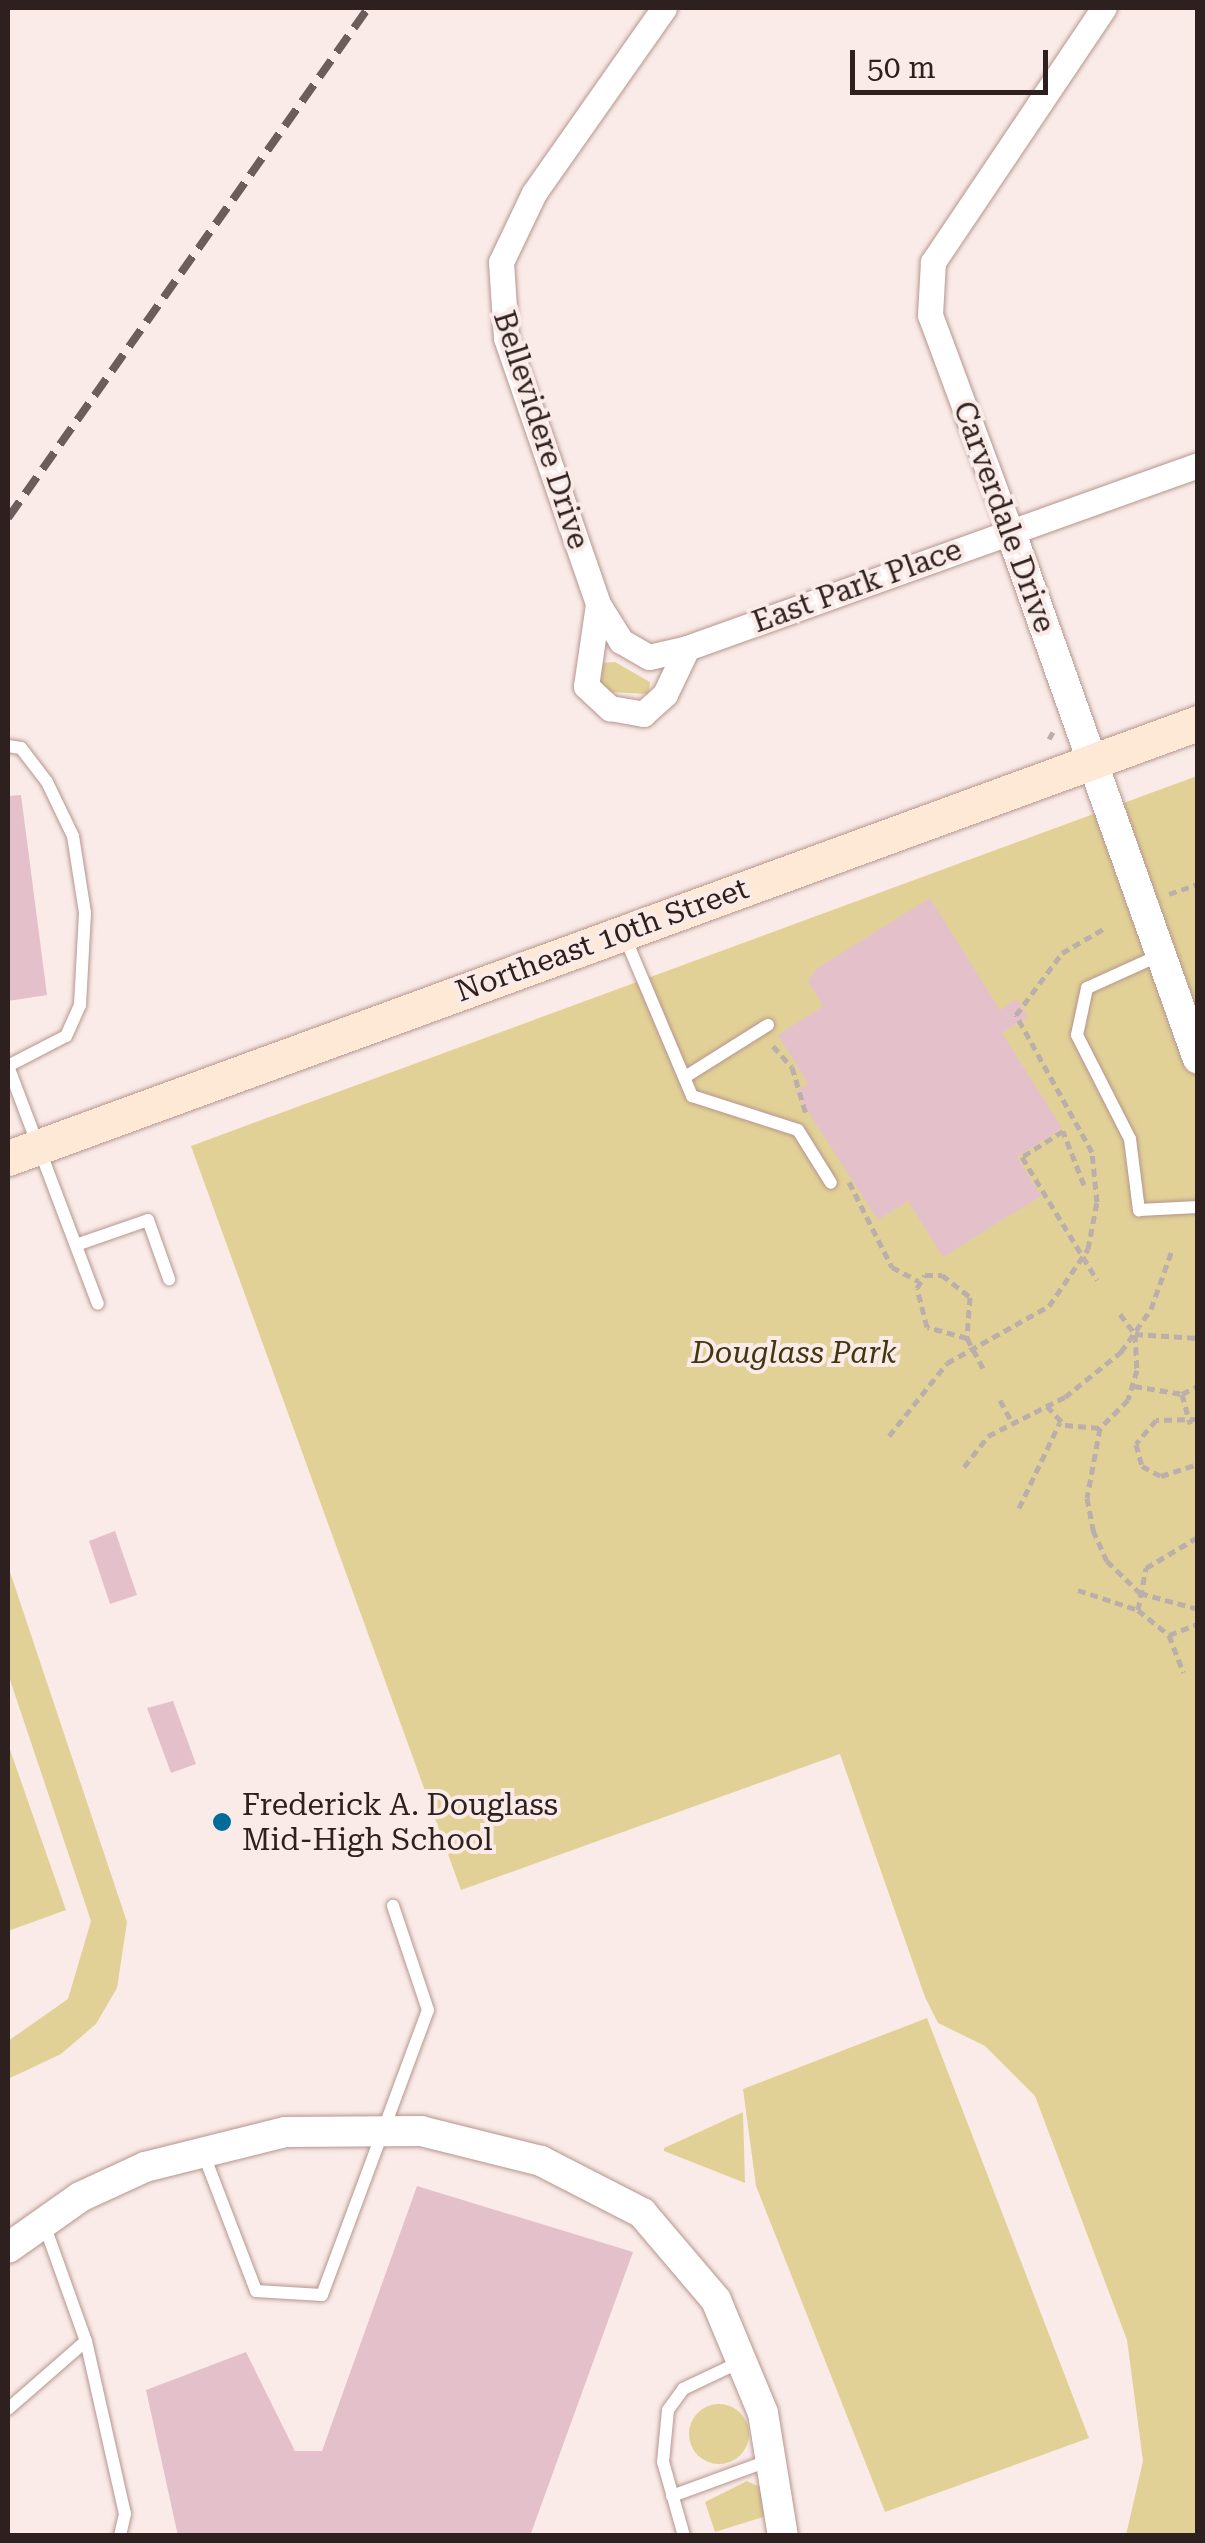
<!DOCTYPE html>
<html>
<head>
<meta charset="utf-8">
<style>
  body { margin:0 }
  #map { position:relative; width:1205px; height:2543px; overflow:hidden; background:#faebe8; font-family:"Roboto Serif",serif }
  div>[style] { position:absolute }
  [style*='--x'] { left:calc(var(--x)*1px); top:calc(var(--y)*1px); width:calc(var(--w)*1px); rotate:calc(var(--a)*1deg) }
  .green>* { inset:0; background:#e2d196 }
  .round { border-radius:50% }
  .building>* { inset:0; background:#e4c1ca }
  .path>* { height:5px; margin-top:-2.5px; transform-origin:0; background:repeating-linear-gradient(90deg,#bcaeab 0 8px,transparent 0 13px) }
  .roads { filter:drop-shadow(0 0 2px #b6958e) drop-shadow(0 0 2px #b6958e) }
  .service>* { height:12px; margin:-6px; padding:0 6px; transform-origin:6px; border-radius:6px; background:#fff }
  .minor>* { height:25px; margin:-12.5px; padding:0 12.5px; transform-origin:12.5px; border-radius:12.5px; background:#fff }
  .tertiary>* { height:30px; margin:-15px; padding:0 15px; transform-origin:15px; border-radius:15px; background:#fff }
  .secondary>* { height:35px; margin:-17.5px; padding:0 17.5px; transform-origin:17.5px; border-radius:17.5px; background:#fee9d6 }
  .rail>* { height:8px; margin-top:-4px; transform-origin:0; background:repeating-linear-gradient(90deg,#6b5d5b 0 20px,transparent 0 30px) }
  .dots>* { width:28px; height:28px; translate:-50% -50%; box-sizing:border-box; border:5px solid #faebe8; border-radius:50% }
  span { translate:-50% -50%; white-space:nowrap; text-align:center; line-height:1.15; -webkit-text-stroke:8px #faebe8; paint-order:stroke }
  .street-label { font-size:30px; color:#2d201e }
  .park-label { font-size:30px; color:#41360d; font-style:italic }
  .poi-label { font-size:30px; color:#2d201e }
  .left { translate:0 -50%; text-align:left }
  .frame { position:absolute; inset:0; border:10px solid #2d201e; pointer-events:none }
  .scale { position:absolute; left:850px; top:50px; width:198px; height:45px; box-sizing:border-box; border:5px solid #2d201e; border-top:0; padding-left:12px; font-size:30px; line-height:35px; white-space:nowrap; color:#2d201e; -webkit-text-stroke:8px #faebe8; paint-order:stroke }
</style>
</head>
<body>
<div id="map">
  <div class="green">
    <i style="clip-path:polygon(615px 662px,650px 682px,649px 694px,608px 692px,597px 680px,600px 663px)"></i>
    <i style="clip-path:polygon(1197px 776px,1197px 2535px,1126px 2535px,1143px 2461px,1127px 2340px,1035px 2096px,985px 2046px,938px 2023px,925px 1997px,840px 1754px,461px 1890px,191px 1146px)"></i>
    <i style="clip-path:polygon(8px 1566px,127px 1922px,117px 1988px,96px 2024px,61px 2054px,8px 2079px,8px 2041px,68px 1999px,91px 1921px,8px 1674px)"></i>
    <i style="clip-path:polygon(8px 1744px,66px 1910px,8px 1931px)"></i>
    <i style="clip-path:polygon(927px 2018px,1089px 2438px,885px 2512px,756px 2186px,743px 2089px)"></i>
    <i style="clip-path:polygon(743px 2112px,745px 2183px,664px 2151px,664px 2148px)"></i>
    <i class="round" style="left:689px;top:2404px;width:60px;height:60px"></i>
    <i style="clip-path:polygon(747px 2481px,764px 2489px,766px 2516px,715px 2532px,705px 2502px)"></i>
  </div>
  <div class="building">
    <i style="clip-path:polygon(21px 795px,47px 995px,8px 1001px,8px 796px)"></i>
    <i style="clip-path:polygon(930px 898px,1000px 1010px,1017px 999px,1028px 1017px,1002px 1033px,1062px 1128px,1017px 1157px,1041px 1196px,943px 1257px,908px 1201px,878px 1220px,795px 1092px,808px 1084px,778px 1035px,823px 1006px,808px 981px,817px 968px)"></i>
    <i style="clip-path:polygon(115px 1531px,137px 1595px,110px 1604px,89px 1541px)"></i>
    <i style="clip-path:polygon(173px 1701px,196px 1764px,171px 1773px,147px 1708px)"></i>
    <i style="clip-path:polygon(417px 2186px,633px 2252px,530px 2536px,178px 2536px,146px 2390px,246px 2352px,295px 2451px,322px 2451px)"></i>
  </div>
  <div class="path">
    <i style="--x:1049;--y:739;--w:8;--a:-60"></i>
    <i style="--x:1169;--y:894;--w:31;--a:-19"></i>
    <i style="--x:773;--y:1046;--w:28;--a:48"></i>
    <i style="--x:792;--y:1067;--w:49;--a:73.4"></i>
    <i style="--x:849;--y:1182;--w:95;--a:63.2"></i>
    <i style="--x:892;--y:1267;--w:30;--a:28"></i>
    <i style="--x:1084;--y:1185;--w:58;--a:-111.3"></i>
    <i style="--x:1063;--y:1131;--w:49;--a:147.6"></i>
    <i style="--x:1022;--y:1157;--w:144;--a:58.6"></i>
    <i style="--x:1120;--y:1314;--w:25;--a:53"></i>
    <i style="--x:1135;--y:1334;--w:36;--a:87"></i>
    <i style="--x:1137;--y:1370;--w:31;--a:107"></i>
    <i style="--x:1128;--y:1400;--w:40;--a:135"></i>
    <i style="--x:1100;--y:1428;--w:71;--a:100.5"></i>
    <i style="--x:1087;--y:1498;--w:33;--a:79"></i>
    <i style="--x:1093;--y:1530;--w:34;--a:66"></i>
    <i style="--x:1107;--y:1561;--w:46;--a:44.1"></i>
    <i style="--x:1140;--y:1593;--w:60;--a:15.4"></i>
    <i style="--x:1135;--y:1334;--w:63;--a:3.6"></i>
    <i style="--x:967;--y:1338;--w:41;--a:-164.6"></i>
    <i style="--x:927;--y:1327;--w:40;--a:-104.4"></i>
    <i style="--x:917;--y:1288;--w:15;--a:-58"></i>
    <i style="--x:925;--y:1275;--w:17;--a:0"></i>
    <i style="--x:942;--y:1275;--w:36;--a:38"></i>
    <i style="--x:970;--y:1297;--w:41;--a:94.2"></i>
    <i style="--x:967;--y:1338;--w:36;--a:62"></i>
    <i style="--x:1134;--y:1386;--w:49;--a:9.5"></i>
    <i style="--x:1182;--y:1394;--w:18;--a:-27"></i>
    <i style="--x:1182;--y:1394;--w:31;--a:75"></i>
    <i style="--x:1000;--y:1400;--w:24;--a:62"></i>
    <i style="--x:1047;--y:1406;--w:26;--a:47"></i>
    <i style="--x:1065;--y:1425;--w:35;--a:5"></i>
    <i style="--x:1198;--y:1419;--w:42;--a:178.6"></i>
    <i style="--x:1156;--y:1420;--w:31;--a:130"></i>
    <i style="--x:1136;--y:1444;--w:23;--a:75"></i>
    <i style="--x:1142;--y:1466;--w:21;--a:28"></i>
    <i style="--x:1161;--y:1476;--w:39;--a:-18"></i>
    <i style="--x:889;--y:1436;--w:93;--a:-51.5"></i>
    <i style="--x:947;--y:1363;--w:117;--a:-29.2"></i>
    <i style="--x:1049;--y:1306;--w:69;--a:-55.6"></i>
    <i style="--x:1088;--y:1249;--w:48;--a:-79.2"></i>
    <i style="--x:1097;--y:1202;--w:50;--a:-95.7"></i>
    <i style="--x:1092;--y:1152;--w:157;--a:-119"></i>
    <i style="--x:1016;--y:1015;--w:77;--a:-53.4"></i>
    <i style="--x:1062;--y:953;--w:50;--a:-30.2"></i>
    <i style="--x:964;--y:1467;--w:39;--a:-52"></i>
    <i style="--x:988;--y:1436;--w:86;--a:-26.9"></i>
    <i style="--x:1065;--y:1397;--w:72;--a:-38.8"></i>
    <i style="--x:1121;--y:1352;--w:52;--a:-55.1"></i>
    <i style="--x:1151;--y:1309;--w:63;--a:-70.4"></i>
    <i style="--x:1019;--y:1508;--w:95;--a:-64.5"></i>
    <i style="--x:1078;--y:1590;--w:63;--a:18.4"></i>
    <i style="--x:1138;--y:1610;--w:40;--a:39"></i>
    <i style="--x:1169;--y:1635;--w:31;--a:-21"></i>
    <i style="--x:1138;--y:1610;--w:43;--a:-79.2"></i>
    <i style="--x:1146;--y:1568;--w:61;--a:-30.8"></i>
    <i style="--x:1169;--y:1635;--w:40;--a:69"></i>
  </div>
  <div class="roads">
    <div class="service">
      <i style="--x:8;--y:746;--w:13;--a:9"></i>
      <i style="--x:21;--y:748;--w:43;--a:52.6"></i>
      <i style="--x:47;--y:782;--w:60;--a:64.3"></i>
      <i style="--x:73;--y:836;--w:78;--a:81.1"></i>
      <i style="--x:85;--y:913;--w:92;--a:93.1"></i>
      <i style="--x:80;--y:1005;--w:34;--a:114"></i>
      <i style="--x:66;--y:1036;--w:65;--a:152.7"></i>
      <i style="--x:624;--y:935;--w:175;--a:67.1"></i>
      <i style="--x:692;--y:1096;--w:111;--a:17.8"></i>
      <i style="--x:798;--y:1130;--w:62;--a:58.1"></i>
      <i style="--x:1160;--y:955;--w:80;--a:155.7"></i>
      <i style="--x:1087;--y:988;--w:48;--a:102"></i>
      <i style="--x:1077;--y:1035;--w:117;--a:63"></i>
      <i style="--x:1130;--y:1139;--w:72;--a:82.8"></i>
      <i style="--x:1139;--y:1210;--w:59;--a:-2.9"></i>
      <i style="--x:8;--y:1066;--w:254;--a:69.3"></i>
      <i style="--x:685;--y:1077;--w:98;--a:-32.1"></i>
      <i style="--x:76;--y:1245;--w:76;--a:-19.1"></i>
      <i style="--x:148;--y:1220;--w:63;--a:70.4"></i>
      <i style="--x:202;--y:2150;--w:151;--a:69"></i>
      <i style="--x:256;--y:2291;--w:66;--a:3.5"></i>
      <i style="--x:322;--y:2295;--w:304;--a:-69.6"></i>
      <i style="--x:428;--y:2010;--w:110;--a:-108.6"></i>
      <i style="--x:44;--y:2224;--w:124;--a:70.3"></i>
      <i style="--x:86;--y:2341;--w:177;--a:77.3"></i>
      <i style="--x:125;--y:2514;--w:23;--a:103"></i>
      <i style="--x:8;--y:2409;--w:103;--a:-41.1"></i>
      <i style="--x:672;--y:2496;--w:108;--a:-20.1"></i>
      <i style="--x:684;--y:2536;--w:77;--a:-105.8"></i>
      <i style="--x:663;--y:2462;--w:52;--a:-84.5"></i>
      <i style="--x:668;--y:2410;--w:26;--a:-54"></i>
      <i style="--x:683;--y:2389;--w:65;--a:-25.4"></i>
    </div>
    <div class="minor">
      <i style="--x:664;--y:8;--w:226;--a:125.1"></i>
      <i style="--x:534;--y:193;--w:76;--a:115.6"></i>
      <i style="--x:501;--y:262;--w:76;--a:86.2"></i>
      <i style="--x:506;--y:338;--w:281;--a:70.9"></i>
      <i style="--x:598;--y:604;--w:83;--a:98.3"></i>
      <i style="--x:586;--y:686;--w:33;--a:43"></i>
      <i style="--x:610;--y:708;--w:34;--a:10"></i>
      <i style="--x:643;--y:714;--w:30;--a:-42"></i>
      <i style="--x:665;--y:694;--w:51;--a:-64.4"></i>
      <i style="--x:687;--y:648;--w:543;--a:-19.7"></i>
      <i style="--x:1010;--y:530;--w:229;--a:-110.4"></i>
      <i style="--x:930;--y:315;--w:53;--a:-86.8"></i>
      <i style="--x:933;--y:262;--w:306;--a:-56.1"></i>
      <i style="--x:598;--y:604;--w:44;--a:58.1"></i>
      <i style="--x:621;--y:641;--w:32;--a:30"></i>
      <i style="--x:649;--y:657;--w:39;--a:-13"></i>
    </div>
    <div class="tertiary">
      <i style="--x:1010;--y:530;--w:561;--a:70.44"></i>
      <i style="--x:8;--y:2248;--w:88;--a:-35.3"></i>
      <i style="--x:80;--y:2197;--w:72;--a:-24.8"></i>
      <i style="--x:145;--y:2167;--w:144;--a:-14"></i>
      <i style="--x:285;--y:2132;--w:136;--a:-0.4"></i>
      <i style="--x:421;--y:2131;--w:124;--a:14"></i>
      <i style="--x:541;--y:2161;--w:114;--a:27.2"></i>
      <i style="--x:642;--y:2213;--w:114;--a:49.6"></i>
      <i style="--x:716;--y:2300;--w:122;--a:67.4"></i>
      <i style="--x:763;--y:2413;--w:125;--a:80.8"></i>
    </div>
    <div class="secondary">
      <i style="--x:8;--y:1158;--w:1267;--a:-20.08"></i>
    </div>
  </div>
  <div class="rail">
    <i style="--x:8;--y:518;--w:624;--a:-54.78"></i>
  </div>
  <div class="dots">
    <i style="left:222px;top:1822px;background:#016c99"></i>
  </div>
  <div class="street-label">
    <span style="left:541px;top:430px;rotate:72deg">Bellevidere Drive</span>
    <span style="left:1004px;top:517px;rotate:70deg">Carverdale Drive</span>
    <span style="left:857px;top:586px;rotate:-20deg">East Park Place</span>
    <span style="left:602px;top:940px;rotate:-20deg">Northeast 10th Street</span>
  </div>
  <div class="park-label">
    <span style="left:794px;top:1353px">Douglass Park</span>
  </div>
  <div class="poi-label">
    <span class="left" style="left:242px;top:1822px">Frederick A. Douglass<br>Mid-High School</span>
  </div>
  <div class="frame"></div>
  <div class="scale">50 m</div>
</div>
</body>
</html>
